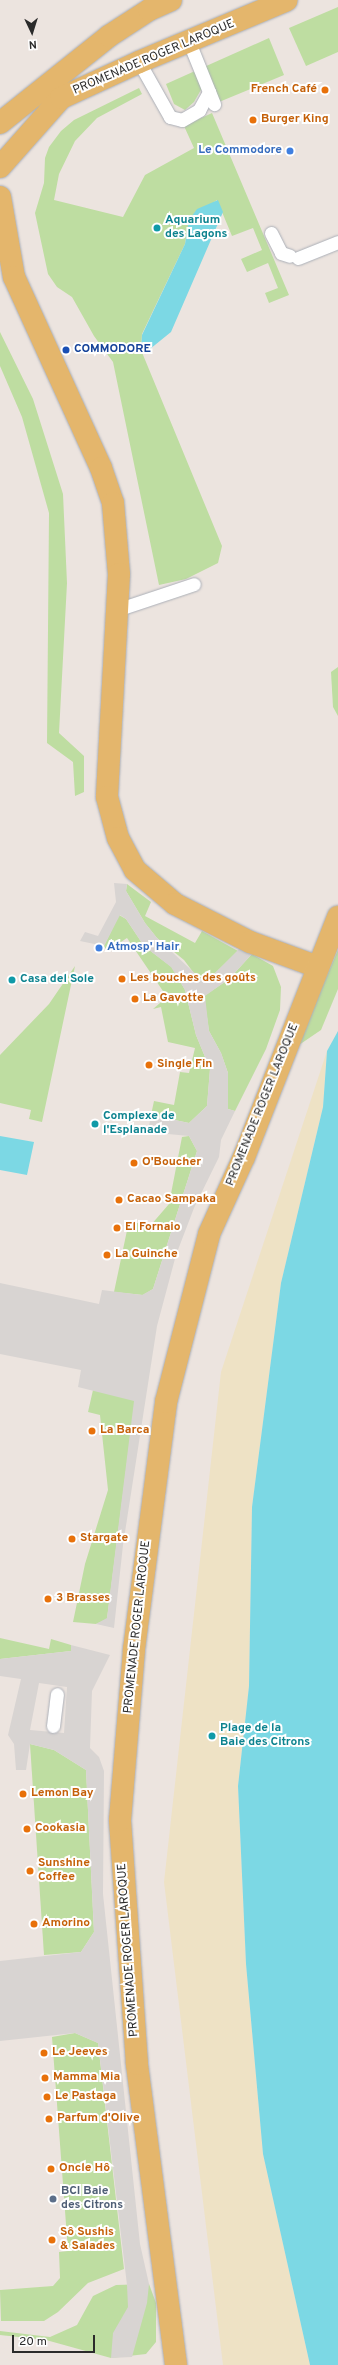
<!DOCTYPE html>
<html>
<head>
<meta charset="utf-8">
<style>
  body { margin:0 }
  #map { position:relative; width:338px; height:2365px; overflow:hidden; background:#ece4df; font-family:Overpass,sans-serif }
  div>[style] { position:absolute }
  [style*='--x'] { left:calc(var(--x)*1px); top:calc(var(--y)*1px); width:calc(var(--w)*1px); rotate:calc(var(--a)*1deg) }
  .green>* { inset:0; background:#bedda1 }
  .sand>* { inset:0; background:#eee2c5 }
  .plaza>* { inset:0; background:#d8d4d2 }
  .water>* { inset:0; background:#7cd8e4 }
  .roads { filter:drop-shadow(0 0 1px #abafb7) drop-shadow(0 0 1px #abafb7) }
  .service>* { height:13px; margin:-6.5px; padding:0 6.5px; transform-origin:6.5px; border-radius:6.5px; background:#fff }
  .primary>* { height:22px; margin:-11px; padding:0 11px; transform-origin:11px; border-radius:11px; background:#e4b66c }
  .dots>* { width:11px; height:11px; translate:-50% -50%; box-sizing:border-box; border:2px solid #fff; border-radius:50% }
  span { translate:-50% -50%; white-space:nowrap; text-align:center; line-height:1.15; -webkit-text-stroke:4px #fff; paint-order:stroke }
  .street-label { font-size:12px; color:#2b2b2b }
  .food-label { font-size:12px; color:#c56008; font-weight:700 }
  .right { translate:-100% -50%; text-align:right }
  .left { translate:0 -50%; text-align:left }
  .shop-label { font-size:12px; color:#366cbe; font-weight:700 }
  .culture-label { font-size:12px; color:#0d838f; font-weight:700 }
  .transit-label { font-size:12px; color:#164399; font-weight:700 }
  .service-label { font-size:12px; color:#4e5e75; font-weight:700 }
  .north { position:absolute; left:12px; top:12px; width:40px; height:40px; -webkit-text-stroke:3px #fff; paint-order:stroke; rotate:176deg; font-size:11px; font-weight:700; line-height:16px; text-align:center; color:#2b2b2b }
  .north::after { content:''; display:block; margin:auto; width:14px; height:18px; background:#2b2b2b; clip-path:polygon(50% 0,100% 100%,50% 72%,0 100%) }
  .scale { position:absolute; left:12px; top:2335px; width:83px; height:18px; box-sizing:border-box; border:2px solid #2b2b2b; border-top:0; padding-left:5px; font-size:12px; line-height:14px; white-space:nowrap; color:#2b2b2b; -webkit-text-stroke:3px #fff; paint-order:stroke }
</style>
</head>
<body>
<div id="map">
  <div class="green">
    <i style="clip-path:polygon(338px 7px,338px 52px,306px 66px,289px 28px)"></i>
    <i style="clip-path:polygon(269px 38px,284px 75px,219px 102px,204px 67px)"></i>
    <i style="clip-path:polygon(195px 71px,202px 88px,194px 102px,185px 110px,174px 104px,166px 84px)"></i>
    <i style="clip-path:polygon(139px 88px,142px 94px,97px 118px,75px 141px,59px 174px,54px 200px,123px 217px,145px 175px,194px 148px,184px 126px,212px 113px,289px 295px,269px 303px,265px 293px,278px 288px,268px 263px,247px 272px,241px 259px,262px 250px,253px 228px,232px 236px,217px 200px,189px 220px,185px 244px,142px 334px,141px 350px,222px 546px,218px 563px,186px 579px,159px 585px,113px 362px,94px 336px,72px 297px,57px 287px,48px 274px,35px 213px,44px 183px,45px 158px,49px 147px,61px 131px,74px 120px)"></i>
    <i style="clip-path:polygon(0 332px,33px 399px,63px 494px,67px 583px,59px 733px,84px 756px,84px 792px,75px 796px,73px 762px,47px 743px,49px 513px,22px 417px,0 366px)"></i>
    <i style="clip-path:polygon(338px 667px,338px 716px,333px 707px,331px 672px)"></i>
    <i style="clip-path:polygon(127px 884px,151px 902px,145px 916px,195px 943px,202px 931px,238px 951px,211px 977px,202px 980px,196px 976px,184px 960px,157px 938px,145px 923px,126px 891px)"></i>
    <i style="clip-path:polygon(119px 915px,126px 919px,144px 946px,173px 968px,185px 990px,196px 1035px,210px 1069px,207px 1106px,189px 1123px,151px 1115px,154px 1101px,174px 1105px,180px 1072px,189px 1073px,195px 1048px,168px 1042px,161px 1007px,153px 1009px,167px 997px,127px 938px,107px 951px,104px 946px)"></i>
    <i style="clip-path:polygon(338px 950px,338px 989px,321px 1030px,296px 1047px)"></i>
    <i style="clip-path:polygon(252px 954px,273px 966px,281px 987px,280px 1010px,266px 1049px,235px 1111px,228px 1109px,228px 1073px,221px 1053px,209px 1031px,204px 996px,229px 979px)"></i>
    <i style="clip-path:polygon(75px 966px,42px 1122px,29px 1119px,31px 1110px,0 1103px,0 1055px,49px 1004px)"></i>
    <i style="clip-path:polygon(189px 1136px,197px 1151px,153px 1289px,143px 1295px,114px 1292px,129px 1221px,150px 1226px,169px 1204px,182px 1137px)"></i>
    <i style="clip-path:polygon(93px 1390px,135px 1400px,107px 1619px,96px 1624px,73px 1622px,85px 1564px,108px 1490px,100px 1415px,88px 1412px)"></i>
    <i style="clip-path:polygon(0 1638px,49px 1649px,51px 1639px,71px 1645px,71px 1651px,0 1659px)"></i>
    <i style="clip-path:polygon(30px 1744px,54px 1750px,86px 1770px,94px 1932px,81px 1952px,44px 1955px)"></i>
    <i style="clip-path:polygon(75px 2033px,98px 2043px,124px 2269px,88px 2283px,58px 2312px,44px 2321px,1px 2321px,0 2290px,53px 2286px,60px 2278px,59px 2252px,68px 2251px,52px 2037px)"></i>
    <i style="clip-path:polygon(149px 2284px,156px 2303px,156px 2342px,146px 2354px,111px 2358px,46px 2340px,0 2335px,0 2331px,50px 2337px,77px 2325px,93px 2296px,116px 2285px)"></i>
  </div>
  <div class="sand">
    <i style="clip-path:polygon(327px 1051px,323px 1107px,281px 1283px,252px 1507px,249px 1686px,238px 1786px,246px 1964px,263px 2154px,310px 2365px,223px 2365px,164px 1882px,221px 1372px)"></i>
  </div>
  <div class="plaza">
    <i style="clip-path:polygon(114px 883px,127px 884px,126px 891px,145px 923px,157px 938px,202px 980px,211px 977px,240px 948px,252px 954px,229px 979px,205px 996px,209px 1031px,221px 1053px,228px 1073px,228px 1109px,235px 1111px,221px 1140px,219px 1157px,194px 1208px,176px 1255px,157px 1326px,123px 1545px,114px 1628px,96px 1624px,107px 1618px,134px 1401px,78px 1387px,81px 1370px,0 1354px,0 1283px,99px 1304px,102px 1290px,142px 1295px,153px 1289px,197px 1151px,189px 1136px,168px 1134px,169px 1129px,149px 1126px,151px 1115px,189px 1123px,207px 1106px,210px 1069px,196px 1035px,185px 990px,171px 967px,144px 946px,126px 919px,120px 915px,104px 946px,80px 941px,85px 932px,98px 936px,116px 902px)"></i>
    <i style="clip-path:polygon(evenodd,71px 1645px,110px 1655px,92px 1691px,90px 1748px,99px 1757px,104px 1771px,103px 1894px,140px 2244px,149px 2284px,147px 2303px,132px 2357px,111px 2358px,113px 2333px,128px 2307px,127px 2285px,98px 2043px,75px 2033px,0 2041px,0 1961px,81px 1952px,94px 1932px,86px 1770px,54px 1750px,30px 1744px,26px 1770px,16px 1770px,14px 1744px,8px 1735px,21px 1679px,0 1676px,0 1659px,71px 1651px,71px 1645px,39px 1683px,67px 1687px,64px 1733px,30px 1730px,39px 1683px)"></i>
  </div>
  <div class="water">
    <i style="clip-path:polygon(218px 200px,223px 212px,171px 332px,150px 349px,141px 350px,142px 335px,185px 244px,189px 220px,197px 209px)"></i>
    <i style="clip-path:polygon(338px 1031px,338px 2365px,310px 2365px,263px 2154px,246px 1964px,238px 1786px,249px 1686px,252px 1507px,281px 1283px,323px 1107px,327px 1051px)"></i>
    <i style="clip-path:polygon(0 1136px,34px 1142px,27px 1175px,0 1170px)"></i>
  </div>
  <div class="roads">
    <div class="service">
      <i style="--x:189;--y:42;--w:67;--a:68"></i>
      <i style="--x:139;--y:62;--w:63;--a:60.6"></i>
      <i style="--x:170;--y:117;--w:12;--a:14"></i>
      <i style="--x:182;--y:120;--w:20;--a:-30"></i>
      <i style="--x:199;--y:110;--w:21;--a:-61"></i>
      <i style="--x:271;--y:233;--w:22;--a:63"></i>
      <i style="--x:281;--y:253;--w:9;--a:18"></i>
      <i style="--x:298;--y:258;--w:43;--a:-21.8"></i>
      <i style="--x:116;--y:610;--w:82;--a:-18.4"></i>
      <i style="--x:53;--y:1726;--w:32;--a:-83"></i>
    </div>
    <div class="primary">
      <i style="--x:0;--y:123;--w:139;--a:-38.6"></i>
      <i style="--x:109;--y:36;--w:48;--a:-33"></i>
      <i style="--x:149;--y:10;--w:24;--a:-24"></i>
      <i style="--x:0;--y:167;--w:92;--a:-48.5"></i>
      <i style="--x:61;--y:98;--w:86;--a:-24.8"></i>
      <i style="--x:139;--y:62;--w:160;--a:-22.7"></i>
      <i style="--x:0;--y:197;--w:81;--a:80.1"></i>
      <i style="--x:14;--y:277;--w:210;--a:65.5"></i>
      <i style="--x:101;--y:468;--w:37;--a:71"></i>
      <i style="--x:113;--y:503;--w:71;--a:85.2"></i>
      <i style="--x:119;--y:574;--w:223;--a:93.1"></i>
      <i style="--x:107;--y:797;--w:42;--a:75"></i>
      <i style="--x:118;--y:838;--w:36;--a:62"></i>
      <i style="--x:135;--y:870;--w:52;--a:40.4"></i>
      <i style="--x:175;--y:904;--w:84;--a:26.9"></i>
      <i style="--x:250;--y:942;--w:72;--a:20.2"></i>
      <i style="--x:176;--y:2365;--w:304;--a:-97.4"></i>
      <i style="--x:137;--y:2064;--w:245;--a:-94"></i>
      <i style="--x:120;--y:1820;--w:172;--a:-85.3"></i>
      <i style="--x:134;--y:1649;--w:249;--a:-82.6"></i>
      <i style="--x:166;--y:1402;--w:173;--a:-75.6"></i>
      <i style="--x:209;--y:1234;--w:85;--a:-65.6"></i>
      <i style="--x:244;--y:1157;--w:258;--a:-68.6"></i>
    </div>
  </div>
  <div class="dots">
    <i style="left:325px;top:90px;background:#e8710a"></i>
    <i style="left:253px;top:120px;background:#e8710a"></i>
    <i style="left:290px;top:151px;background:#3f7fe0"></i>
    <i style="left:157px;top:228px;background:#0f9aa8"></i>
    <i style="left:66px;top:350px;background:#1a4fb4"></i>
    <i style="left:99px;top:948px;background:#3f7fe0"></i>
    <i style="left:122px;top:979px;background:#e8710a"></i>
    <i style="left:12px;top:980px;background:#0f9aa8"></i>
    <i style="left:135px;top:999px;background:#e8710a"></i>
    <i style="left:149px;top:1065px;background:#e8710a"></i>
    <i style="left:95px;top:1124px;background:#0f9aa8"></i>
    <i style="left:134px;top:1163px;background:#e8710a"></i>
    <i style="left:119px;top:1200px;background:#e8710a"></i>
    <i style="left:117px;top:1228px;background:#e8710a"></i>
    <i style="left:107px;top:1255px;background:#e8710a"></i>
    <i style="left:92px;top:1431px;background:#e8710a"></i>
    <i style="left:72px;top:1539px;background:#e8710a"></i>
    <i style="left:48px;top:1599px;background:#e8710a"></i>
    <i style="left:212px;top:1736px;background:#0f9aa8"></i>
    <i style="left:23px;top:1794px;background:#e8710a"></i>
    <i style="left:27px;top:1829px;background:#e8710a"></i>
    <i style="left:30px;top:1871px;background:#e8710a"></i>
    <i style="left:34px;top:1924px;background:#e8710a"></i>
    <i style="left:44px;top:2053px;background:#e8710a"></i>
    <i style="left:45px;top:2078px;background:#e8710a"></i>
    <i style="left:47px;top:2097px;background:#e8710a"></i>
    <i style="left:49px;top:2119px;background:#e8710a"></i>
    <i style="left:51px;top:2169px;background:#e8710a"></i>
    <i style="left:53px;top:2199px;background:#5c6f8a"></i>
    <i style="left:52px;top:2240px;background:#e8710a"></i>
  </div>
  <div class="street-label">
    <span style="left:154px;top:58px;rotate:-23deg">PROMENADE ROGER LAROQUE</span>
    <span style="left:263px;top:1105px;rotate:-68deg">PROMENADE ROGER LAROQUE</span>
    <span style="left:138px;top:1627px;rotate:-84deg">PROMENADE ROGER LAROQUE</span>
    <span style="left:129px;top:1950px;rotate:-94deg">PROMENADE ROGER LAROQUE</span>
  </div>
  <div class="food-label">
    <span class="right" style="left:317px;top:90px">French Café</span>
    <span class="left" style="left:261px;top:120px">Burger King</span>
    <span class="left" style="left:130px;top:979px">Les bouches des goûts</span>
    <span class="left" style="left:143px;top:999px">La Gavotte</span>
    <span class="left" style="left:157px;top:1065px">Single Fin</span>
    <span class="left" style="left:142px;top:1163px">O'Boucher</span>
    <span class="left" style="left:127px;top:1200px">Cacao Sampaka</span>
    <span class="left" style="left:125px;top:1228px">El Fornaio</span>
    <span class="left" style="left:115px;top:1255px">La Guinche</span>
    <span class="left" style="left:100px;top:1431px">La Barca</span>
    <span class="left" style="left:80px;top:1539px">Stargate</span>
    <span class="left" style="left:56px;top:1599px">3 Brasses</span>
    <span class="left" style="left:31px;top:1794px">Lemon Bay</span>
    <span class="left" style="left:35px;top:1829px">Cookasia</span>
    <span class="left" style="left:38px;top:1871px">Sunshine<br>Coffee</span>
    <span class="left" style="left:42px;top:1924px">Amorino</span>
    <span class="left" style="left:52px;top:2053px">Le Jeeves</span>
    <span class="left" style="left:53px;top:2078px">Mamma Mia</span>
    <span class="left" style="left:55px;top:2097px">Le Pastaga</span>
    <span class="left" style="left:57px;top:2119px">Parfum d'Olive</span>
    <span class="left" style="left:59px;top:2169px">Oncle Hô</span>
    <span class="left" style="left:60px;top:2240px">Sô Sushis<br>&amp; Salades</span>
  </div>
  <div class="shop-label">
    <span class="right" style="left:282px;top:151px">Le Commodore</span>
    <span class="left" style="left:107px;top:948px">Atmosp' Hair</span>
  </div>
  <div class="culture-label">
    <span class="left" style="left:165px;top:228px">Aquarium<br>des Lagons</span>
    <span class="left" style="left:20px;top:980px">Casa del Sole</span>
    <span class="left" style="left:103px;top:1124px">Complexe de<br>l'Esplanade</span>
    <span class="left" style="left:220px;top:1736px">Plage de la<br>Baie des Citrons</span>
  </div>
  <div class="transit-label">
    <span class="left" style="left:74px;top:350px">COMMODORE</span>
  </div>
  <div class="service-label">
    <span class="left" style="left:61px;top:2199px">BCI Baie<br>des Citrons</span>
  </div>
  <div class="north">N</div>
  <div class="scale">20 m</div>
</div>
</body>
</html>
